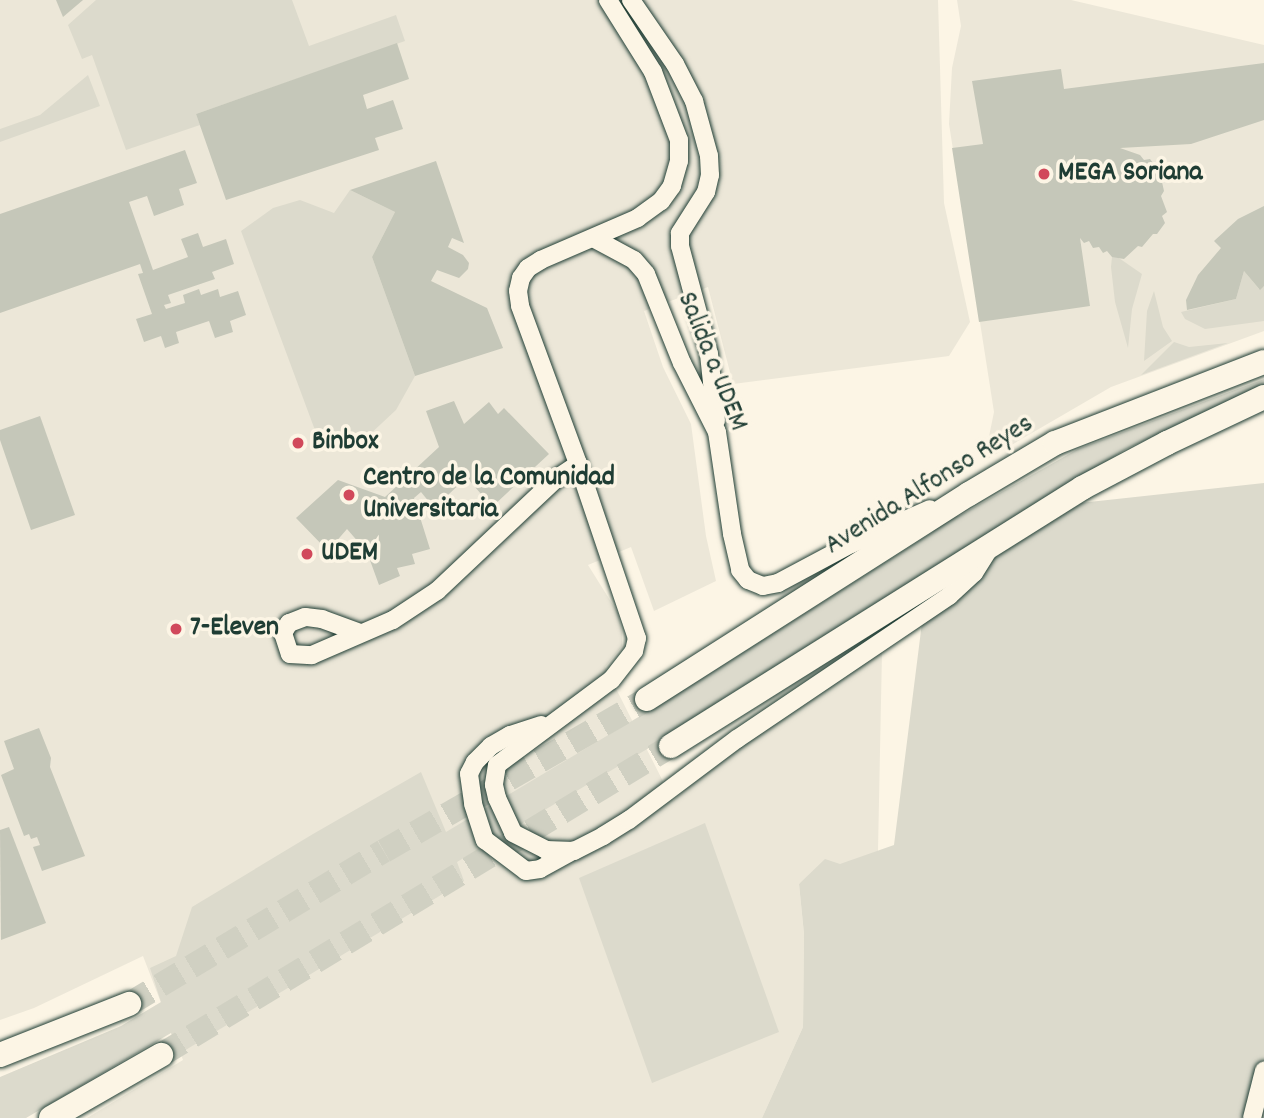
<!DOCTYPE html>
<html>
<head>
<meta charset="utf-8">
<style>
  body { margin:0 }
  #map { position:relative; width:1264px; height:1118px; overflow:hidden; background:#fcf5e5; font-family:Dekko,sans-serif }
  div>[style] { position:absolute }
  [style*='--x'] { left:calc(var(--x)*1px); top:calc(var(--y)*1px); width:calc(var(--w)*1px); rotate:calc(var(--a)*1deg) }
  .built>* { inset:0; background:#ece7d8 }
  .green>* { inset:0; background:#dcdacc }
  .building>* { inset:0; background:#c5c7b9 }
  .secondary-tunnel>* { height:24px; margin-top:-12px; transform-origin:0; background:repeating-linear-gradient(90deg,#d0d0c2 0 24px,transparent 0 36px) }
  .roads { filter:drop-shadow(0 0 2px #1f3d34) drop-shadow(0 0 2px #1f3d34) }
  .minor>* { height:18px; margin:-9px; padding:0 9px; transform-origin:9px; border-radius:9px; background:#fcf5e5 }
  .secondary>* { height:24px; margin:-12px; padding:0 12px; transform-origin:12px; border-radius:12px; background:#fcf5e5 }
  .dots>* { width:19px; height:19px; translate:-50% -50%; box-sizing:border-box; border:4px solid #fcf5e5; border-radius:50% }
  span { translate:-50% -50%; white-space:nowrap; text-align:center; line-height:1.15; -webkit-text-stroke:7px #fcf5e5; paint-order:stroke }
  .poi-label { font-size:28px; color:#1f3d34; font-weight:700 }
  .left { translate:0 -50%; text-align:left }
  .street-label { font-size:28px; color:#1f3d34 }
</style>
</head>
<body>
<div id="map">
  <div class="built">
    <i style="clip-path:polygon(0 0,938px 0,944px 203px,970px 322px,949px 356px,733px 384px,708px 287px,644px 311px,663px 367px,691px 424px,706px 536px,716px 581px,654px 611px,631px 547px,588px 565px,618px 613px,622px 633px,622px 646px,605px 667px,673px 801px,722px 756px,882px 652px,878px 851px,799px 884px,804px 934px,803px 1027px,762px 1118px,87px 1118px,183px 1060px,143px 956px,34px 1008px,0 1020px)"></i>
    <i style="clip-path:polygon(957px 0,1071px 0,1264px 45px,1264px 331px,1111px 387px,984px 461px,994px 412px,949px 124px,952px 68px,961px 26px)"></i>
  </div>
  <div class="green">
    <i style="clip-path:polygon(96px 0,292px 0,309px 46px,396px 15px,405px 41px,196px 114px,200px 125px,126px 150px,92px 55px,82px 59px,68px 25px)"></i>
    <i style="clip-path:polygon(88px 75px,100px 106px,0 142px,0 129px,40px 115px)"></i>
    <i style="clip-path:polygon(350px 190px,395px 212px,372px 257px,415px 376px,396px 410px,367px 437px,355px 435px,332px 445px,327px 437px,319px 441px,241px 231px,273px 208px,300px 200px,334px 213px)"></i>
    <i style="clip-path:polygon(1116px 256px,1142px 274px,1132px 309px,1128px 348px,1115px 302px,1111px 267px,1112px 257px)"></i>
    <i style="clip-path:polygon(1244px 271px,1259px 289px,1264px 286px,1264px 321px,1205px 329px,1185px 319px,1181px 312px,1236px 299px)"></i>
    <i style="clip-path:polygon(1154px 291px,1163px 327px,1172px 341px,1144px 361px,1147px 311px)"></i>
    <i style="clip-path:polygon(1174px 342px,1189px 347px,1228px 343px,1141px 375px)"></i>
    <i style="clip-path:polygon(1264px 379px,1264px 387px,1126px 449px,1034px 508px,1264px 483px,1264px 1118px,762px 1118px,803px 1027px,804px 934px,799px 884px,825px 859px,840px 864px,894px 845px,928px 575px,733px 698px,457px 862px,464px 881px,179px 1054px,171px 1033px,26px 1118px,0 1118px,0 1077px,121px 1026px,161px 1002px,150px 968px,176px 956px,192px 907px,313px 834px,421px 772px,446px 832px,687px 688px,933px 532px,935px 518px,959px 516px,1078px 449px)"></i>
    <i style="clip-path:polygon(705px 823px,779px 1032px,652px 1083px,579px 878px)"></i>
  </div>
  <div class="building">
    <i style="clip-path:polygon(56px 0,83px 0,63px 17px)"></i>
    <i style="clip-path:polygon(397px 43px,409px 79px,363px 95px,367px 109px,393px 100px,403px 129px,375px 138px,379px 150px,226px 200px,196px 114px)"></i>
    <i style="clip-path:polygon(1264px 63px,1264px 120px,1191px 144px,1120px 148px,1140px 155px,1144px 160px,1150px 159px,1153px 163px,1159px 162px,1163px 170px,1160px 173px,1164px 191px,1161px 196px,1167px 212px,1162px 216px,1165px 223px,1157px 234px,1153px 234px,1142px 247px,1138px 246px,1124px 259px,1112px 257px,1107px 251px,1103px 253px,1099px 247px,1093px 248px,1089px 241px,1084px 243px,1080px 238px,1090px 306px,979px 322px,952px 148px,983px 144px,972px 81px,1061px 69px,1064px 89px)"></i>
    <i style="clip-path:polygon(185px 150px,197px 183px,179px 189px,184px 205px,154px 216px,147px 196px,129px 202px,153px 270px,188px 257px,181px 239px,198px 233px,203px 247px,226px 239px,234px 264px,212px 272px,215px 279px,168px 295px,171px 303px,164px 305px,166px 309px,185px 303px,183px 295px,199px 289px,201px 295px,218px 289px,220px 297px,238px 291px,246px 315px,230px 321px,233px 332px,215px 338px,209px 321px,176px 332px,179px 343px,165px 348px,161px 336px,144px 342px,136px 319px,152px 314px,138px 274px,143px 273px,140px 264px,0 313px,0 214px)"></i>
    <i style="clip-path:polygon(436px 161px,464px 243px,452px 238px,448px 247px,463px 255px,469px 263px,468px 269px,459px 278px,437px 270px,431px 281px,487px 308px,503px 348px,415px 376px,372px 257px,395px 212px,350px 190px)"></i>
    <i style="clip-path:polygon(1264px 206px,1264px 286px,1260px 290px,1244px 271px,1236px 299px,1187px 310px,1186px 300px,1198px 275px,1221px 248px,1214px 241px,1238px 219px)"></i>
    <i style="clip-path:polygon(454px 401px,464px 424px,489px 402px,498px 414px,504px 408px,549px 454px,492px 507px,453px 461px,450px 464px,464px 480px,434px 508px,421px 492px,414px 498px,430px 549px,412px 554px,415px 564px,397px 568px,400px 576px,379px 585px,367px 552px,347px 529px,328px 551px,296px 518px,338px 480px,385px 497px,439px 447px,426px 411px)"></i>
    <i style="clip-path:polygon(40px 416px,75px 515px,31px 530px,0 440px,0 430px)"></i>
    <i style="clip-path:polygon(39px 728px,51px 758px,50px 767px,85px 856px,42px 871px,33px 847px,40px 845px,37px 837px,31px 839px,29px 834px,24px 836px,1px 775px,14px 769px,4px 741px)"></i>
    <i style="clip-path:polygon(9px 827px,46px 923px,1px 940px,0 830px)"></i>
  </div>
  <div class="secondary-tunnel">
    <i style="--x:129;--y:1004;--w:297;--a:-31"></i>
    <i style="--x:384;--y:851;--w:304;--a:-30"></i>
    <i style="--x:161;--y:1055;--w:596;--a:-31.21"></i>
  </div>
  <div class="roads">
    <div class="minor">
      <i style="--x:608;--y:0;--w:85;--a:58"></i>
      <i style="--x:653;--y:72;--w:73;--a:69.1"></i>
      <i style="--x:679;--y:140;--w:21;--a:90"></i>
      <i style="--x:679;--y:161;--w:26;--a:106"></i>
      <i style="--x:672;--y:186;--w:19;--a:126"></i>
      <i style="--x:661;--y:201;--w:29;--a:144"></i>
      <i style="--x:638;--y:218;--w:106;--a:156.6"></i>
      <i style="--x:541;--y:260;--w:15;--a:148"></i>
      <i style="--x:528;--y:268;--w:12;--a:125"></i>
      <i style="--x:521;--y:278;--w:13;--a:103"></i>
      <i style="--x:518;--y:291;--w:15;--a:82"></i>
      <i style="--x:520;--y:306;--w:168;--a:69.8"></i>
      <i style="--x:578;--y:464;--w:184;--a:71.3"></i>
      <i style="--x:637;--y:638;--w:13;--a:103"></i>
      <i style="--x:634;--y:651;--w:37;--a:128"></i>
      <i style="--x:611;--y:680;--w:142;--a:143.3"></i>
      <i style="--x:497;--y:765;--w:20;--a:99"></i>
      <i style="--x:494;--y:785;--w:13;--a:77"></i>
      <i style="--x:497;--y:798;--w:38;--a:65"></i>
      <i style="--x:513;--y:833;--w:37;--a:27"></i>
      <i style="--x:546;--y:850;--w:28;--a:2"></i>
      <i style="--x:574;--y:851;--w:33;--a:-27"></i>
      <i style="--x:603;--y:836;--w:31;--a:-32"></i>
      <i style="--x:629;--y:820;--w:135;--a:-36.9"></i>
      <i style="--x:737;--y:739;--w:256;--a:-34"></i>
      <i style="--x:949;--y:596;--w:34;--a:-43"></i>
      <i style="--x:974;--y:573;--w:26;--a:-58"></i>
      <i style="--x:631;--y:0;--w:78;--a:55.5"></i>
      <i style="--x:675;--y:64;--w:42;--a:62.8"></i>
      <i style="--x:694;--y:101;--w:57;--a:74.7"></i>
      <i style="--x:709;--y:156;--w:19;--a:87"></i>
      <i style="--x:710;--y:175;--w:17;--a:103"></i>
      <i style="--x:706;--y:192;--w:49;--a:122.4"></i>
      <i style="--x:680;--y:233;--w:13;--a:90"></i>
      <i style="--x:680;--y:246;--w:112;--a:75"></i>
      <i style="--x:709;--y:354;--w:67;--a:84"></i>
      <i style="--x:595;--y:239;--w:44;--a:28.3"></i>
      <i style="--x:634;--y:260;--w:18;--a:49"></i>
      <i style="--x:646;--y:274;--w:96;--a:68"></i>
      <i style="--x:682;--y:363;--w:77;--a:63.1"></i>
      <i style="--x:717;--y:432;--w:103;--a:81.6"></i>
      <i style="--x:732;--y:534;--w:37;--a:77"></i>
      <i style="--x:740;--y:570;--w:13;--a:51"></i>
      <i style="--x:748;--y:580;--w:16;--a:22"></i>
      <i style="--x:763;--y:586;--w:15;--a:-11"></i>
      <i style="--x:778;--y:583;--w:83;--a:-28.1"></i>
      <i style="--x:851;--y:544;--w:86;--a:-23.9"></i>
      <i style="--x:360;--y:633;--w:40;--a:-159.8"></i>
      <i style="--x:322;--y:619;--w:17;--a:-173"></i>
      <i style="--x:305;--y:617;--w:17;--a:159"></i>
      <i style="--x:289;--y:623;--w:12;--a:121"></i>
      <i style="--x:283;--y:633;--w:22;--a:72"></i>
      <i style="--x:290;--y:654;--w:22;--a:3"></i>
      <i style="--x:312;--y:655;--w:88;--a:-23.4"></i>
      <i style="--x:393;--y:620;--w:53;--a:-33.4"></i>
      <i style="--x:437;--y:591;--w:163;--a:-43.3"></i>
      <i style="--x:556;--y:479;--w:27;--a:-34"></i>
      <i style="--x:541;--y:725;--w:33;--a:162"></i>
      <i style="--x:510;--y:735;--w:22;--a:150"></i>
      <i style="--x:491;--y:746;--w:23;--a:135"></i>
      <i style="--x:475;--y:762;--w:13;--a:117"></i>
      <i style="--x:469;--y:774;--w:30;--a:82"></i>
      <i style="--x:473;--y:804;--w:38;--a:72"></i>
      <i style="--x:485;--y:840;--w:51;--a:37.1"></i>
      <i style="--x:526;--y:871;--w:14;--a:-8"></i>
      <i style="--x:540;--y:869;--w:38;--a:-29"></i>
      <i style="--x:1252;--y:1118;--w:49;--a:-75.7"></i>
    </div>
    <div class="secondary">
      <i style="--x:647;--y:699;--w:382;--a:-32.5"></i>
      <i style="--x:969;--y:494;--w:100;--a:-30.7"></i>
      <i style="--x:1055;--y:443;--w:224;--a:-21.2"></i>
      <i style="--x:671;--y:746;--w:485;--a:-32.1"></i>
      <i style="--x:1082;--y:488;--w:96;--a:-27.9"></i>
      <i style="--x:1167;--y:443;--w:107;--a:-25.4"></i>
      <i style="--x:0;--y:1055;--w:139;--a:-21.6"></i>
      <i style="--x:51;--y:1118;--w:127;--a:-29.8"></i>
    </div>
  </div>
  <div class="dots">
    <i style="left:1044px;top:174px;background:#d1495b"></i>
    <i style="left:298px;top:443px;background:#d1495b"></i>
    <i style="left:349px;top:495px;background:#d1495b"></i>
    <i style="left:307px;top:554px;background:#d1495b"></i>
    <i style="left:176px;top:629px;background:#d1495b"></i>
  </div>
  <div class="poi-label">
    <span class="left" style="left:1058px;top:174px">MEGA Soriana</span>
    <span class="left" style="left:312px;top:443px">Binbox</span>
    <span class="left" style="left:363px;top:495px">Centro de la Comunidad<br>Universitaria</span>
    <span class="left" style="left:321px;top:554px">UDEM</span>
    <span class="left" style="left:190px;top:629px">7-Eleven</span>
  </div>
  <div class="street-label">
    <span style="left:711px;top:362px;rotate:68deg">Salida a UDEM</span>
    <span style="left:930px;top:486px;rotate:-32deg">Avenida Alfonso Reyes</span>
  </div>
</div>
</body>
</html>
